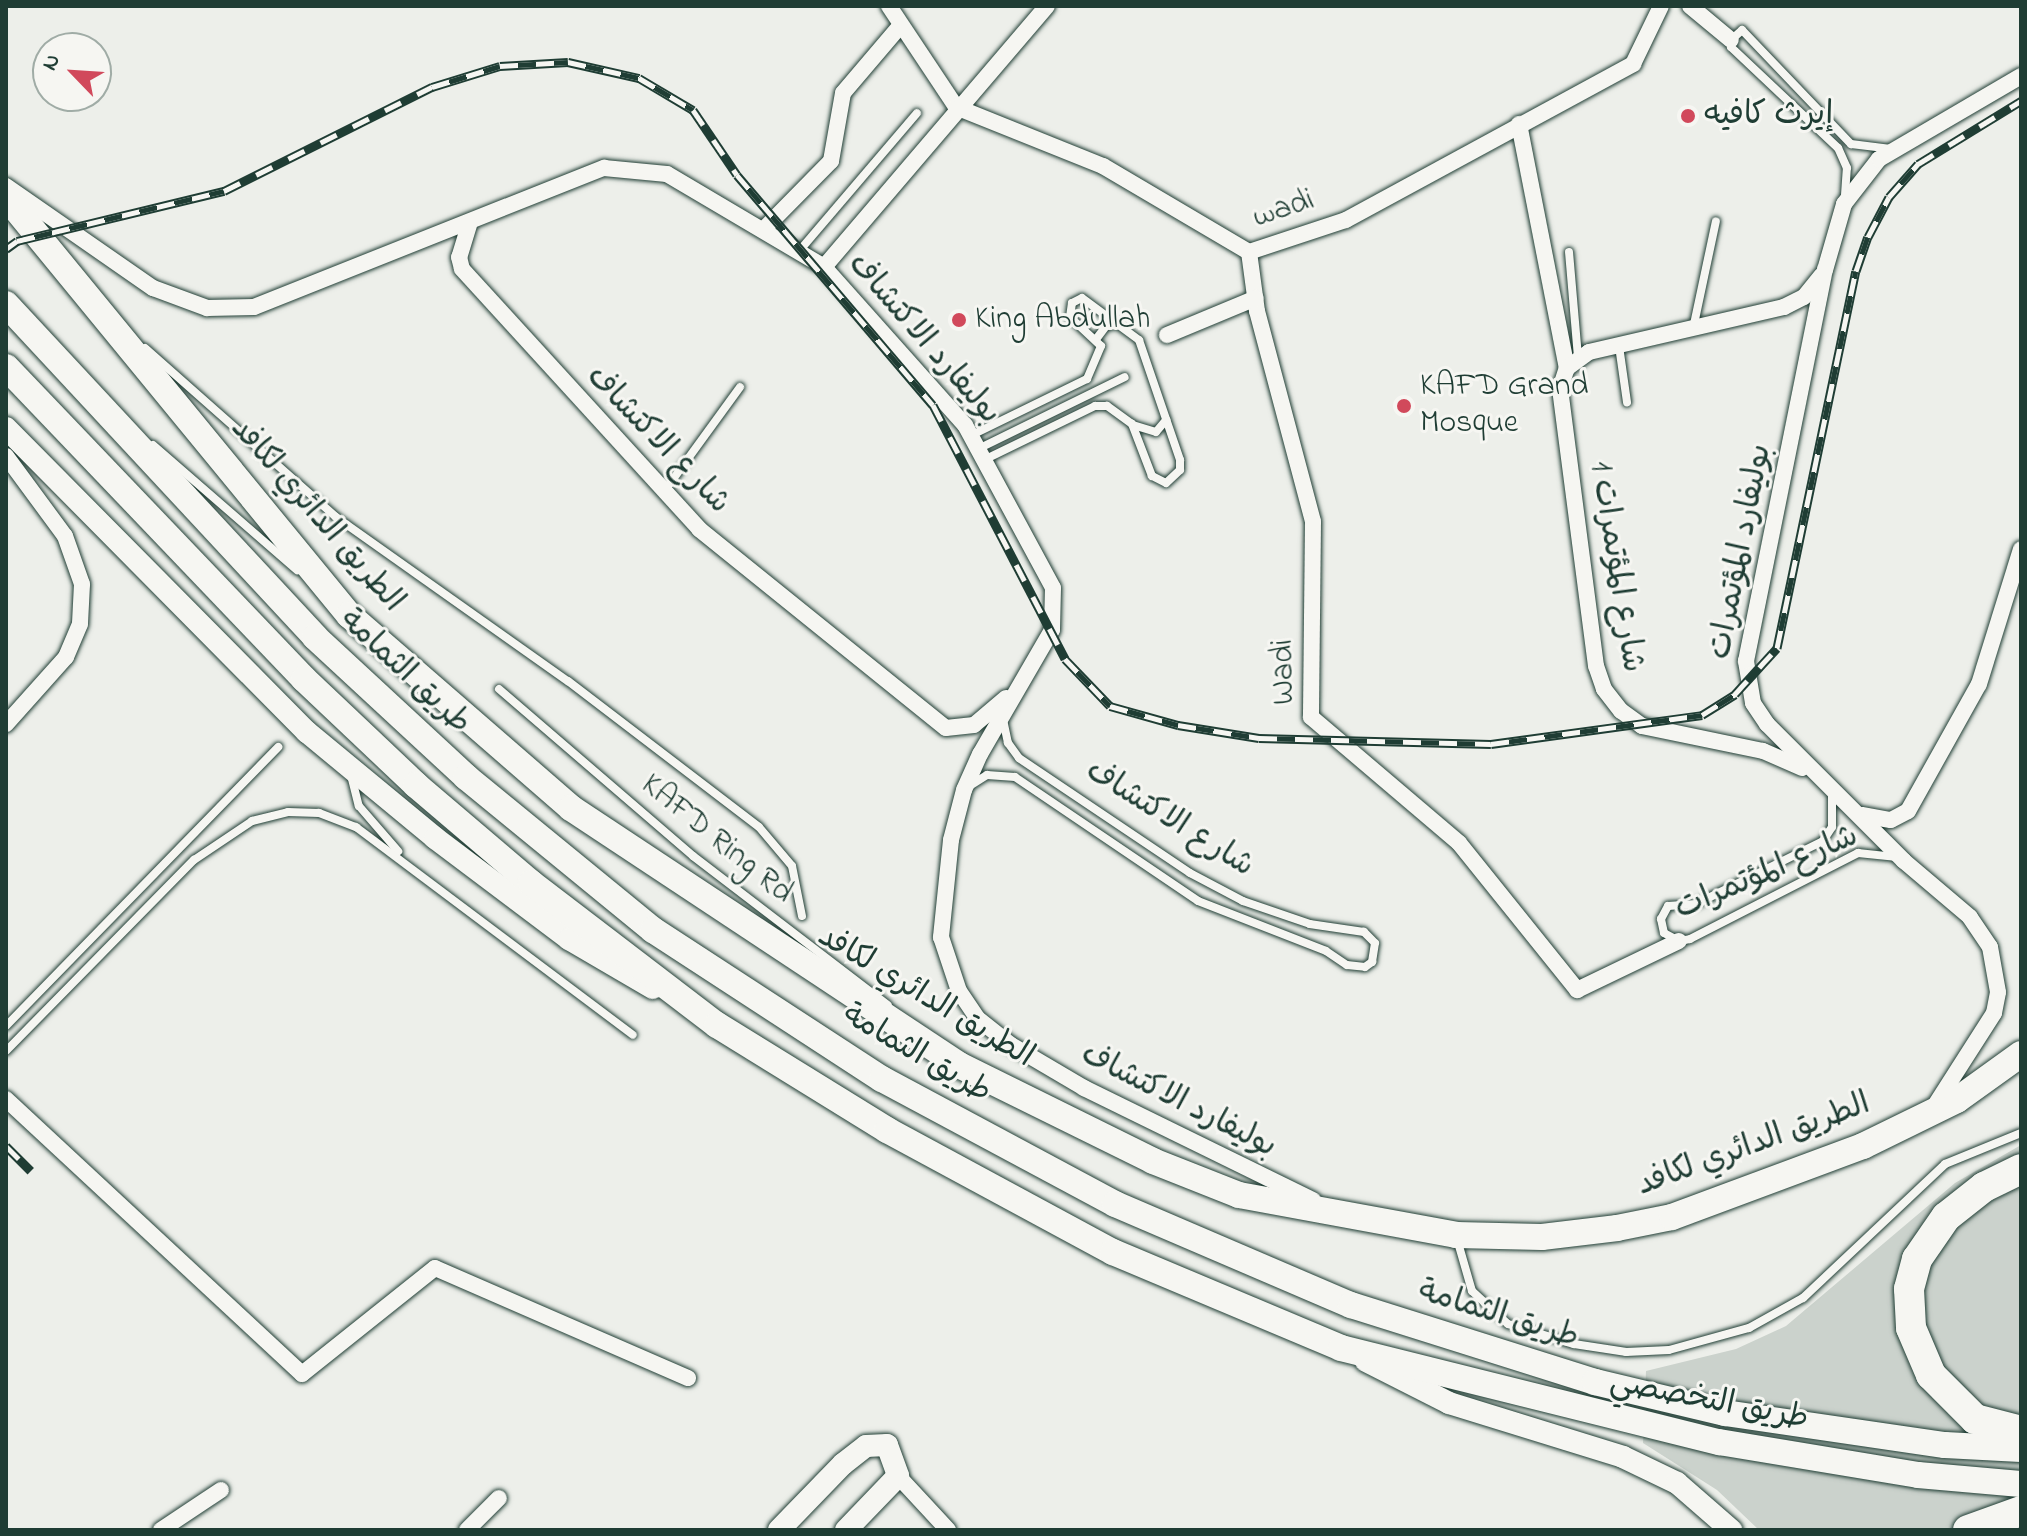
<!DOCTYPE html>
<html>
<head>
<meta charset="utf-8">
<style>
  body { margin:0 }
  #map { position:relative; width:2027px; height:1536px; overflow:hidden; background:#edefea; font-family:"Indie Flower","Playpen Sans Arabic",sans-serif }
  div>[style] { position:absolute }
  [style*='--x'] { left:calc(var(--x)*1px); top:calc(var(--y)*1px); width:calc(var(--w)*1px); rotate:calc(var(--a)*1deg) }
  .green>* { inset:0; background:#cbd2cc }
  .roads { filter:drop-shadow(0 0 2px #1f3d34) drop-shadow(0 0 2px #1f3d34) }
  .lane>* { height:8px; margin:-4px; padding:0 4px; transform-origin:4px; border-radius:4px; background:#f6f6f2 }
  .street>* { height:16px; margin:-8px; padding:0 8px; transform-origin:8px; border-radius:8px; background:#f6f6f2 }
  .secondary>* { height:22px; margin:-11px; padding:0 11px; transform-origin:11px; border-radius:11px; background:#f6f6f2 }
  .primary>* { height:26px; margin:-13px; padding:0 13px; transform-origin:13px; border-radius:13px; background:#f6f6f2 }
  .highway>* { height:30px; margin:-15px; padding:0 15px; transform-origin:15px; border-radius:15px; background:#f6f6f2 }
  .rail>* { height:9px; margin-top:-4.5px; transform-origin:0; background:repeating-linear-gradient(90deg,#f6f6f2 0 18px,#1f3d34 0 36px); box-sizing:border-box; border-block:2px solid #1f3d34 }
  .dots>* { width:22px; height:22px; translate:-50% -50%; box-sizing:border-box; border:4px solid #f6f6f2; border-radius:50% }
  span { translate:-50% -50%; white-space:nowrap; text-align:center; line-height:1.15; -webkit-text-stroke:6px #f6f6f2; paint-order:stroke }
  .poi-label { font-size:32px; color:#1f3d34 }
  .left { translate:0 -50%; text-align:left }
  .street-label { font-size:32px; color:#1f3d34 }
  .frame { position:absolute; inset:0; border:8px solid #1f3d34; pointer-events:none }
  .north { position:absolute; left:32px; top:32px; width:80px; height:80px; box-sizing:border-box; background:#f6f6f2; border:2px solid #a0aca6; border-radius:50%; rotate:295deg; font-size:22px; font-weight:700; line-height:32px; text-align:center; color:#1f3d34 }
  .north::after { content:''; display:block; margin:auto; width:28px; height:36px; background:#d1495b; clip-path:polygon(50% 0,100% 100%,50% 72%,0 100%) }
</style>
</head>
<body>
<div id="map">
  <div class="green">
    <i style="clip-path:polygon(2021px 1145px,2021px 1530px,1759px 1530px,1717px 1490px,1643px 1443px,1646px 1371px,1736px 1349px,1786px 1326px,1955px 1183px)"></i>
  </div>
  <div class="roads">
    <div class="lane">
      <i style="--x:1845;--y:195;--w:27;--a:-86"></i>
      <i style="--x:1847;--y:168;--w:22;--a:-114"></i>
      <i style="--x:1838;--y:148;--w:147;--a:-136.7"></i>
      <i style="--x:1731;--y:47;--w:7;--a:-90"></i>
      <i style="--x:1731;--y:40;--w:15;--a:-42"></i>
      <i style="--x:1742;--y:30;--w:158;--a:46.3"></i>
      <i style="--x:1851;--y:144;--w:38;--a:7"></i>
      <i style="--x:800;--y:250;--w:180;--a:-49.5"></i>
      <i style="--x:1569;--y:252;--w:106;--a:85.1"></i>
      <i style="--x:1693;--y:329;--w:110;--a:-78"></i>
      <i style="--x:1097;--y:338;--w:15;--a:-53"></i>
      <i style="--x:1106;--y:326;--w:12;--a:-9"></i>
      <i style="--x:1619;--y:346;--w:57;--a:81.9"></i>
      <i style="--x:145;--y:348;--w:255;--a:41.5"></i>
      <i style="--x:336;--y:517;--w:284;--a:35.3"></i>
      <i style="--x:568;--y:681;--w:240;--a:37.4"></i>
      <i style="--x:759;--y:827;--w:51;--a:49.8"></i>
      <i style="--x:792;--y:866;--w:51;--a:78.7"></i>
      <i style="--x:1133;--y:425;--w:24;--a:17"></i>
      <i style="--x:1156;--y:432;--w:16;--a:-50"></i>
      <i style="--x:972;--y:435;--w:128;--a:-26"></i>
      <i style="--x:1087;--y:379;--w:36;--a:-67"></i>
      <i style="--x:1101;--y:346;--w:42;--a:-136.9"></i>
      <i style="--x:1070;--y:317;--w:14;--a:-82"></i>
      <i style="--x:1072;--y:303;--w:11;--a:-27"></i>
      <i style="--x:1082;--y:298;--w:71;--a:36.4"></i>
      <i style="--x:1139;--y:340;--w:127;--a:71.1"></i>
      <i style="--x:1180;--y:460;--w:10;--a:90"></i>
      <i style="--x:1180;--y:470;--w:19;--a:137"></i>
      <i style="--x:1166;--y:483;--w:16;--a:-153"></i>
      <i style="--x:1152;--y:476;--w:56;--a:-111"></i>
      <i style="--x:1132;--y:424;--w:31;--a:-144"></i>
      <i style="--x:1107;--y:406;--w:12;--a:180"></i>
      <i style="--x:1095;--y:406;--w:121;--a:154.1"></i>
      <i style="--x:153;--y:445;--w:191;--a:41"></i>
      <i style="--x:980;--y:448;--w:161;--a:-26.1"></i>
      <i style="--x:663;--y:493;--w:131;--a:-54"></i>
      <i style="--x:499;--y:689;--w:256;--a:40.7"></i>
      <i style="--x:693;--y:856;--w:245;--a:37.4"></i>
      <i style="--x:351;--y:775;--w:32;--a:76"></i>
      <i style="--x:359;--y:806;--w:60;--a:49.1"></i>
      <i style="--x:971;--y:785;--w:19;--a:-32"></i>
      <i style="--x:987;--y:775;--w:28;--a:4"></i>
      <i style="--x:1015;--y:777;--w:221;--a:34.1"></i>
      <i style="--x:1198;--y:901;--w:137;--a:21.3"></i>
      <i style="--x:1326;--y:951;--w:25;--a:34"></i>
      <i style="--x:1347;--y:965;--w:18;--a:6"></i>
      <i style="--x:1365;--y:967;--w:9;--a:-36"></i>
      <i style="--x:1372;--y:962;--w:19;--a:-81"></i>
      <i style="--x:1375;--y:943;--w:16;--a:-135"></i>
      <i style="--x:1364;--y:932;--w:55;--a:-171.6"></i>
      <i style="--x:1310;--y:924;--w:71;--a:-161.1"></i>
      <i style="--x:1243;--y:901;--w:60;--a:-152.2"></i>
      <i style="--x:1190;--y:873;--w:206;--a:-146.1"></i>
      <i style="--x:1019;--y:758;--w:19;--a:-126"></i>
      <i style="--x:1008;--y:743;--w:25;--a:-102"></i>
      <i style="--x:1832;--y:795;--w:32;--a:90"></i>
      <i style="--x:1832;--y:827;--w:17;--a:123"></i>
      <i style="--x:1823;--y:841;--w:142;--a:153.6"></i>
      <i style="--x:1696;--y:904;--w:28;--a:176"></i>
      <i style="--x:1668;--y:906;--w:15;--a:118"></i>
      <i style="--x:1661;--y:919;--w:14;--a:78"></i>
      <i style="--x:1664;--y:933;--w:17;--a:28"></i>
      <i style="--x:1679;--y:941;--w:11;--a:-10"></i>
      <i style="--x:1690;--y:939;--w:189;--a:-27.1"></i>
      <i style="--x:1858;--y:853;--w:37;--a:6"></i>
      <i style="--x:6;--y:1026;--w:390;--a:-45.7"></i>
      <i style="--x:6;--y:1051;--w:268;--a:-45.5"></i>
      <i style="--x:194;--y:860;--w:70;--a:-33.9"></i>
      <i style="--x:252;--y:821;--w:37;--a:-14"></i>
      <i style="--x:288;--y:812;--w:31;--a:2"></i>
      <i style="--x:319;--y:813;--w:40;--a:21"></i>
      <i style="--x:356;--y:827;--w:346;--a:36.9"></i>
      <i style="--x:1457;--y:1239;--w:54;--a:73.9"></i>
      <i style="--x:1472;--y:1291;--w:49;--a:42.5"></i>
      <i style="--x:1508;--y:1324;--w:69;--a:16.9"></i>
      <i style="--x:1574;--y:1344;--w:53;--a:8.7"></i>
      <i style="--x:1626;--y:1352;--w:43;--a:-2.7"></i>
      <i style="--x:1669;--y:1350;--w:83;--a:-15.4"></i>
      <i style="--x:1749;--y:1328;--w:62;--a:-29.1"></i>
      <i style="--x:1803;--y:1298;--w:195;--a:-43.3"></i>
      <i style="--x:1945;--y:1164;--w:82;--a:-22.2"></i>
    </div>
    <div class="street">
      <i style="--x:889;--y:6;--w:121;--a:56.4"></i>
      <i style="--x:956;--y:107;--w:158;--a:21.9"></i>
      <i style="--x:1103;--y:166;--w:169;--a:30.5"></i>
      <i style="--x:1249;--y:252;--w:102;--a:-18.3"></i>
      <i style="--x:1346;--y:220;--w:327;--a:-28.5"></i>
      <i style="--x:1633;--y:64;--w:64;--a:-64.2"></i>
      <i style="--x:1690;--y:6;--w:53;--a:39.7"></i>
      <i style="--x:1519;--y:124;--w:249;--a:78.9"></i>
      <i style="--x:6;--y:186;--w:179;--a:34.8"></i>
      <i style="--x:153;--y:288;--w:58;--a:20.3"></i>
      <i style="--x:207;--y:308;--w:47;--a:-1.2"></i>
      <i style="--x:254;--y:307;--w:377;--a:-21.7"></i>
      <i style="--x:604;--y:168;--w:63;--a:5.4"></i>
      <i style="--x:667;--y:174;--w:182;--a:30.6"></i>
      <i style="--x:824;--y:267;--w:212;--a:48.3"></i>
      <i style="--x:965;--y:425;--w:185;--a:61.6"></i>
      <i style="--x:1053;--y:588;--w:42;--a:91.4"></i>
      <i style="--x:1052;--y:630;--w:143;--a:120.1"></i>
      <i style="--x:980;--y:754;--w:39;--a:114"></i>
      <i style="--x:964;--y:790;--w:52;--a:104.6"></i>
      <i style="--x:951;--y:840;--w:98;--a:95.9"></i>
      <i style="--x:941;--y:937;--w:57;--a:71.6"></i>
      <i style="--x:959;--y:991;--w:32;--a:56"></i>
      <i style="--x:977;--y:1018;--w:43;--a:38.5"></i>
      <i style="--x:1011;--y:1045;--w:85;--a:30.5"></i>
      <i style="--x:1084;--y:1088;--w:255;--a:26.1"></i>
      <i style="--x:470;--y:222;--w:37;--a:107"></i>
      <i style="--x:459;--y:257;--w:12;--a:76"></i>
      <i style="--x:462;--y:269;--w:352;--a:47.6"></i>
      <i style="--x:699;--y:529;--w:317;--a:38.9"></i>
      <i style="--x:946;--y:728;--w:28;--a:-6"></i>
      <i style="--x:974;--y:725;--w:42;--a:-40.2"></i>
      <i style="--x:763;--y:230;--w:97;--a:-45.4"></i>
      <i style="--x:831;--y:161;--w:69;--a:-80"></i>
      <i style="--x:843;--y:93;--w:88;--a:-49.6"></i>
      <i style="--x:1249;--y:252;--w:60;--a:82.3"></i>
      <i style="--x:1257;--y:311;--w:218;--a:75.1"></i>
      <i style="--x:1313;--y:522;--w:195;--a:90.6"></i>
      <i style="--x:1311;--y:717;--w:194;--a:40.4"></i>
      <i style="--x:1459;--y:843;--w:189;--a:51.2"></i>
      <i style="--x:1577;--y:990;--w:113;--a:-25.7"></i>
      <i style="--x:824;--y:267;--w:343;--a:-49.5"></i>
      <i style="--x:1167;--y:335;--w:96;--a:-22.6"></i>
      <i style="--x:6;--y:456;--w:99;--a:53.6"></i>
      <i style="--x:65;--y:536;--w:51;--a:70.5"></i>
      <i style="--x:82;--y:584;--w:40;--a:92.9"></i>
      <i style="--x:80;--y:624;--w:36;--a:113"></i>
      <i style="--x:66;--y:657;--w:90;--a:131.8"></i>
      <i style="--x:1802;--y:768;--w:43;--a:-156.4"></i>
      <i style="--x:1763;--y:751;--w:124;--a:-168.3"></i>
      <i style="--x:1642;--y:726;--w:26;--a:-144"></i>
      <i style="--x:1621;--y:711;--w:28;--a:-128"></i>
      <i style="--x:1604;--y:689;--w:24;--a:-109"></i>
      <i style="--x:1596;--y:666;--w:279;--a:-97.4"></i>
      <i style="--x:1560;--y:389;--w:22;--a:-72"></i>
      <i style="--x:1567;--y:368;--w:27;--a:-36"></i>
      <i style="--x:1589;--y:352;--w:200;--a:-13"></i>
      <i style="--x:1784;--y:307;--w:22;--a:-27"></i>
      <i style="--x:1804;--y:297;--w:28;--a:-51"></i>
      <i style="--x:1862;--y:815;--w:29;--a:10"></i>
      <i style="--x:1891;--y:820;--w:19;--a:-28"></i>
      <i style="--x:1908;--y:811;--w:145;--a:-60.8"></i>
      <i style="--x:1979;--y:684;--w:141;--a:-72.7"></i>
      <i style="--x:6;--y:1099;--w:404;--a:42.9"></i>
      <i style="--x:302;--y:1374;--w:170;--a:-38.6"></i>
      <i style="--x:435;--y:1268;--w:276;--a:23.5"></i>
      <i style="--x:1932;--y:1110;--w:115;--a:-57.4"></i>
      <i style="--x:1994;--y:1013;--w:21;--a:-79"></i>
      <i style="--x:1998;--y:992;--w:46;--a:-100.1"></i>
      <i style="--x:1990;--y:947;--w:36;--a:-124"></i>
      <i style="--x:1970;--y:917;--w:87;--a:-139.7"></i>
      <i style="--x:1904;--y:861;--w:194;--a:-135"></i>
      <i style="--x:1767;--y:724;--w:25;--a:-124"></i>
      <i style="--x:1753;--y:703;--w:43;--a:-99.5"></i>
      <i style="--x:1746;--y:661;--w:399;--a:-78.6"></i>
      <i style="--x:1825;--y:270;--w:69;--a:-73.9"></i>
      <i style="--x:1844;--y:204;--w:57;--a:-52.1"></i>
      <i style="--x:1879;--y:159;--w:164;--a:-30.3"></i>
      <i style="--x:898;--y:1476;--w:74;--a:47.2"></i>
      <i style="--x:161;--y:1530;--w:72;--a:-33.7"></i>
      <i style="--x:467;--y:1530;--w:45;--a:-45"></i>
    </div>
    <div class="secondary">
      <i style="--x:6;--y:428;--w:428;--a:45.3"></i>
      <i style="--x:307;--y:732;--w:166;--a:39.6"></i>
      <i style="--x:435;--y:838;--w:168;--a:37"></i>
      <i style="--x:569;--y:939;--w:97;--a:30.3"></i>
      <i style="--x:1366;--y:1361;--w:93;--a:26.8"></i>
      <i style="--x:1449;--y:1403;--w:182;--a:17.2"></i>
      <i style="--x:1623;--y:1457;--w:60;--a:25.7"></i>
      <i style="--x:1677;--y:1483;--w:72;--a:41"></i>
      <i style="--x:779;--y:1530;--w:92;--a:-45.9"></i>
      <i style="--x:843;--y:1464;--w:29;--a:-38"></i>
      <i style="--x:866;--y:1446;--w:21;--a:-3"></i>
      <i style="--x:887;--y:1445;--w:33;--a:70"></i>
      <i style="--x:898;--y:1476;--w:75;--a:133.9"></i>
    </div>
    <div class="primary">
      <i style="--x:6;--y:197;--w:541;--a:50.63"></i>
      <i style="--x:349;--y:615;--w:294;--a:41"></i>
      <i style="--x:571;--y:808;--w:465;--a:33.5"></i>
      <i style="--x:959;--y:1065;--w:216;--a:26.3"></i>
      <i style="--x:1153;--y:1161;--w:92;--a:21.6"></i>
      <i style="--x:1239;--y:1195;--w:221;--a:10.4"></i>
      <i style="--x:1456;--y:1235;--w:86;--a:1.3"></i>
      <i style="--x:1542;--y:1237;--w:76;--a:-6.8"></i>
      <i style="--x:1617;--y:1228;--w:56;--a:-11.3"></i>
      <i style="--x:1672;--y:1217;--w:204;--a:-20.4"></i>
      <i style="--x:1863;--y:1146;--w:105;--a:-26.1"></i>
      <i style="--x:1957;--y:1100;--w:79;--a:-35.7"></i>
      <i style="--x:6;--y:304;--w:454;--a:47.1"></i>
      <i style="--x:315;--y:637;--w:206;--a:42.8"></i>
      <i style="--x:466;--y:777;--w:242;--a:39.3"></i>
      <i style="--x:653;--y:930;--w:273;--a:33.1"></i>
      <i style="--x:882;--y:1079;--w:264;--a:28.2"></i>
      <i style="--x:1115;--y:1204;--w:257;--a:23.2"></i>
      <i style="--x:1351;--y:1305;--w:256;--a:17.5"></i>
      <i style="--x:1595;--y:1382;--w:134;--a:13.4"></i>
      <i style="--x:1725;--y:1413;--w:222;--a:8.3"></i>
      <i style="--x:1945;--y:1445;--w:76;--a:3"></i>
      <i style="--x:6;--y:367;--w:431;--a:46.3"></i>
      <i style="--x:304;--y:679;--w:154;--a:43.4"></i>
      <i style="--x:416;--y:785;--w:151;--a:40.4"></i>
      <i style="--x:531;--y:883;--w:234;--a:37.4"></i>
      <i style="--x:717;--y:1025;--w:200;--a:31.7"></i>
      <i style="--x:887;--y:1130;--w:257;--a:28.4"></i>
      <i style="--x:1113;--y:1252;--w:247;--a:22.8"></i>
      <i style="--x:1341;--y:1348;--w:390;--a:14"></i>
      <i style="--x:1719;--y:1442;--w:202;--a:9.4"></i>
      <i style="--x:1918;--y:1475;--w:103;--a:5"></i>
    </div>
    <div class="highway">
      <i style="--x:2021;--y:1169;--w:41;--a:154.1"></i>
      <i style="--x:1984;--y:1187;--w:48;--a:141.7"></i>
      <i style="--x:1946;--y:1217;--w:51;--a:124.6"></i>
      <i style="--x:1917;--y:1259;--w:31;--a:105"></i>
      <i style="--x:1909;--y:1289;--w:39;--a:87"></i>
      <i style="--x:1911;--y:1328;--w:51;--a:66.9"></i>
      <i style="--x:1931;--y:1375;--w:62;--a:45"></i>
      <i style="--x:1975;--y:1419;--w:48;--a:14.6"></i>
      <i style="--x:1968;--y:1530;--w:56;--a:-19.7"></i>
    </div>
  </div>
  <div class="rail">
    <i style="--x:6;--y:249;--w:14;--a:-36"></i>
    <i style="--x:17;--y:241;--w:213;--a:-13.6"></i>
    <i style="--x:224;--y:191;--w:233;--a:-26.6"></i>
    <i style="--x:432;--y:87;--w:71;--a:-17.2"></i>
    <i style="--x:500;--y:66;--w:68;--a:-3.4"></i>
    <i style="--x:568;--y:62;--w:73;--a:12.7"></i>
    <i style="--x:639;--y:78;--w:63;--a:30.7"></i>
    <i style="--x:693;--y:110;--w:78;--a:55.9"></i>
    <i style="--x:737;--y:175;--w:302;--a:49.6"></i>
    <i style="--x:933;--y:405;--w:286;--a:62.5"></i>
    <i style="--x:1065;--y:659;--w:65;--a:46.2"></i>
    <i style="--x:1110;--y:706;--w:71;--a:15.6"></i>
    <i style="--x:1178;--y:725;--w:82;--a:9.1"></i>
    <i style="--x:1259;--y:738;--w:232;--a:1.5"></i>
    <i style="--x:1491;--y:744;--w:213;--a:-7.8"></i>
    <i style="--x:1702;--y:715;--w:39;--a:-32"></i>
    <i style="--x:1735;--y:694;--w:62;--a:-47.6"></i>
    <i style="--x:1777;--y:648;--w:385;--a:-78.2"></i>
    <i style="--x:1856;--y:271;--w:36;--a:-71"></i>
    <i style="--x:1868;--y:237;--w:45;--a:-62.3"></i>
    <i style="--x:1889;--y:197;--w:44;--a:-48.7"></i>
    <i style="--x:1918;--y:164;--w:121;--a:-31.5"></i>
    <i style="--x:6;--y:1146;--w:35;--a:45"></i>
  </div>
  <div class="dots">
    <i style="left:1688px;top:116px;background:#d1495b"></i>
    <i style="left:959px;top:320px;background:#d1495b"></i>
    <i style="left:1404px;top:406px;background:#d1495b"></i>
  </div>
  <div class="poi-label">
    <span class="left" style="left:1704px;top:116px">إيرث كافيه</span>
    <span class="left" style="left:975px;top:320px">King Abdullah</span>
    <span class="left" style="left:1420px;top:406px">KAFD Grand<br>Mosque</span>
  </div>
  <div class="street-label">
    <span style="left:1284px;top:210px;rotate:-18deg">wadi</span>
    <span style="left:923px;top:340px;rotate:49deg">بوليفارد الاكتشاف</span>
    <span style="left:657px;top:441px;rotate:46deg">شارع الاكتشاف</span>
    <span style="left:316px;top:516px;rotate:49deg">الطريق الدائري لكافد</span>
    <span style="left:1742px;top:552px;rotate:-79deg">بوليفارد المؤتمرات</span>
    <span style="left:1615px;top:567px;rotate:81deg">شارع المؤتمرات 1</span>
    <span style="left:1285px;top:672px;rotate:-91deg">Wadi</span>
    <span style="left:404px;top:673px;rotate:43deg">طريق الثمامة</span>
    <span style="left:1169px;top:820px;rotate:32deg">شارع الاكتشاف</span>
    <span style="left:716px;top:840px;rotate:39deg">KAFD Ring Rd</span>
    <span style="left:1767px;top:874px;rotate:-23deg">شارع المؤتمرات</span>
    <span style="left:925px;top:998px;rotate:31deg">الطريق الدائري لكافد</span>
    <span style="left:916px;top:1055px;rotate:30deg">طريق الثمامة</span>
    <span style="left:1178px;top:1102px;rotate:27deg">بوليفارد الاكتشاف</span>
    <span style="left:1754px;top:1146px;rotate:-20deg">الطريق الدائري لكافد</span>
    <span style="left:1498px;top:1316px;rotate:17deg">طريق الثمامة</span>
    <span style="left:1709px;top:1402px;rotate:11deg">طريق التخصصي</span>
  </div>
  <div class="frame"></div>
  <div class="north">N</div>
</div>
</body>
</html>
